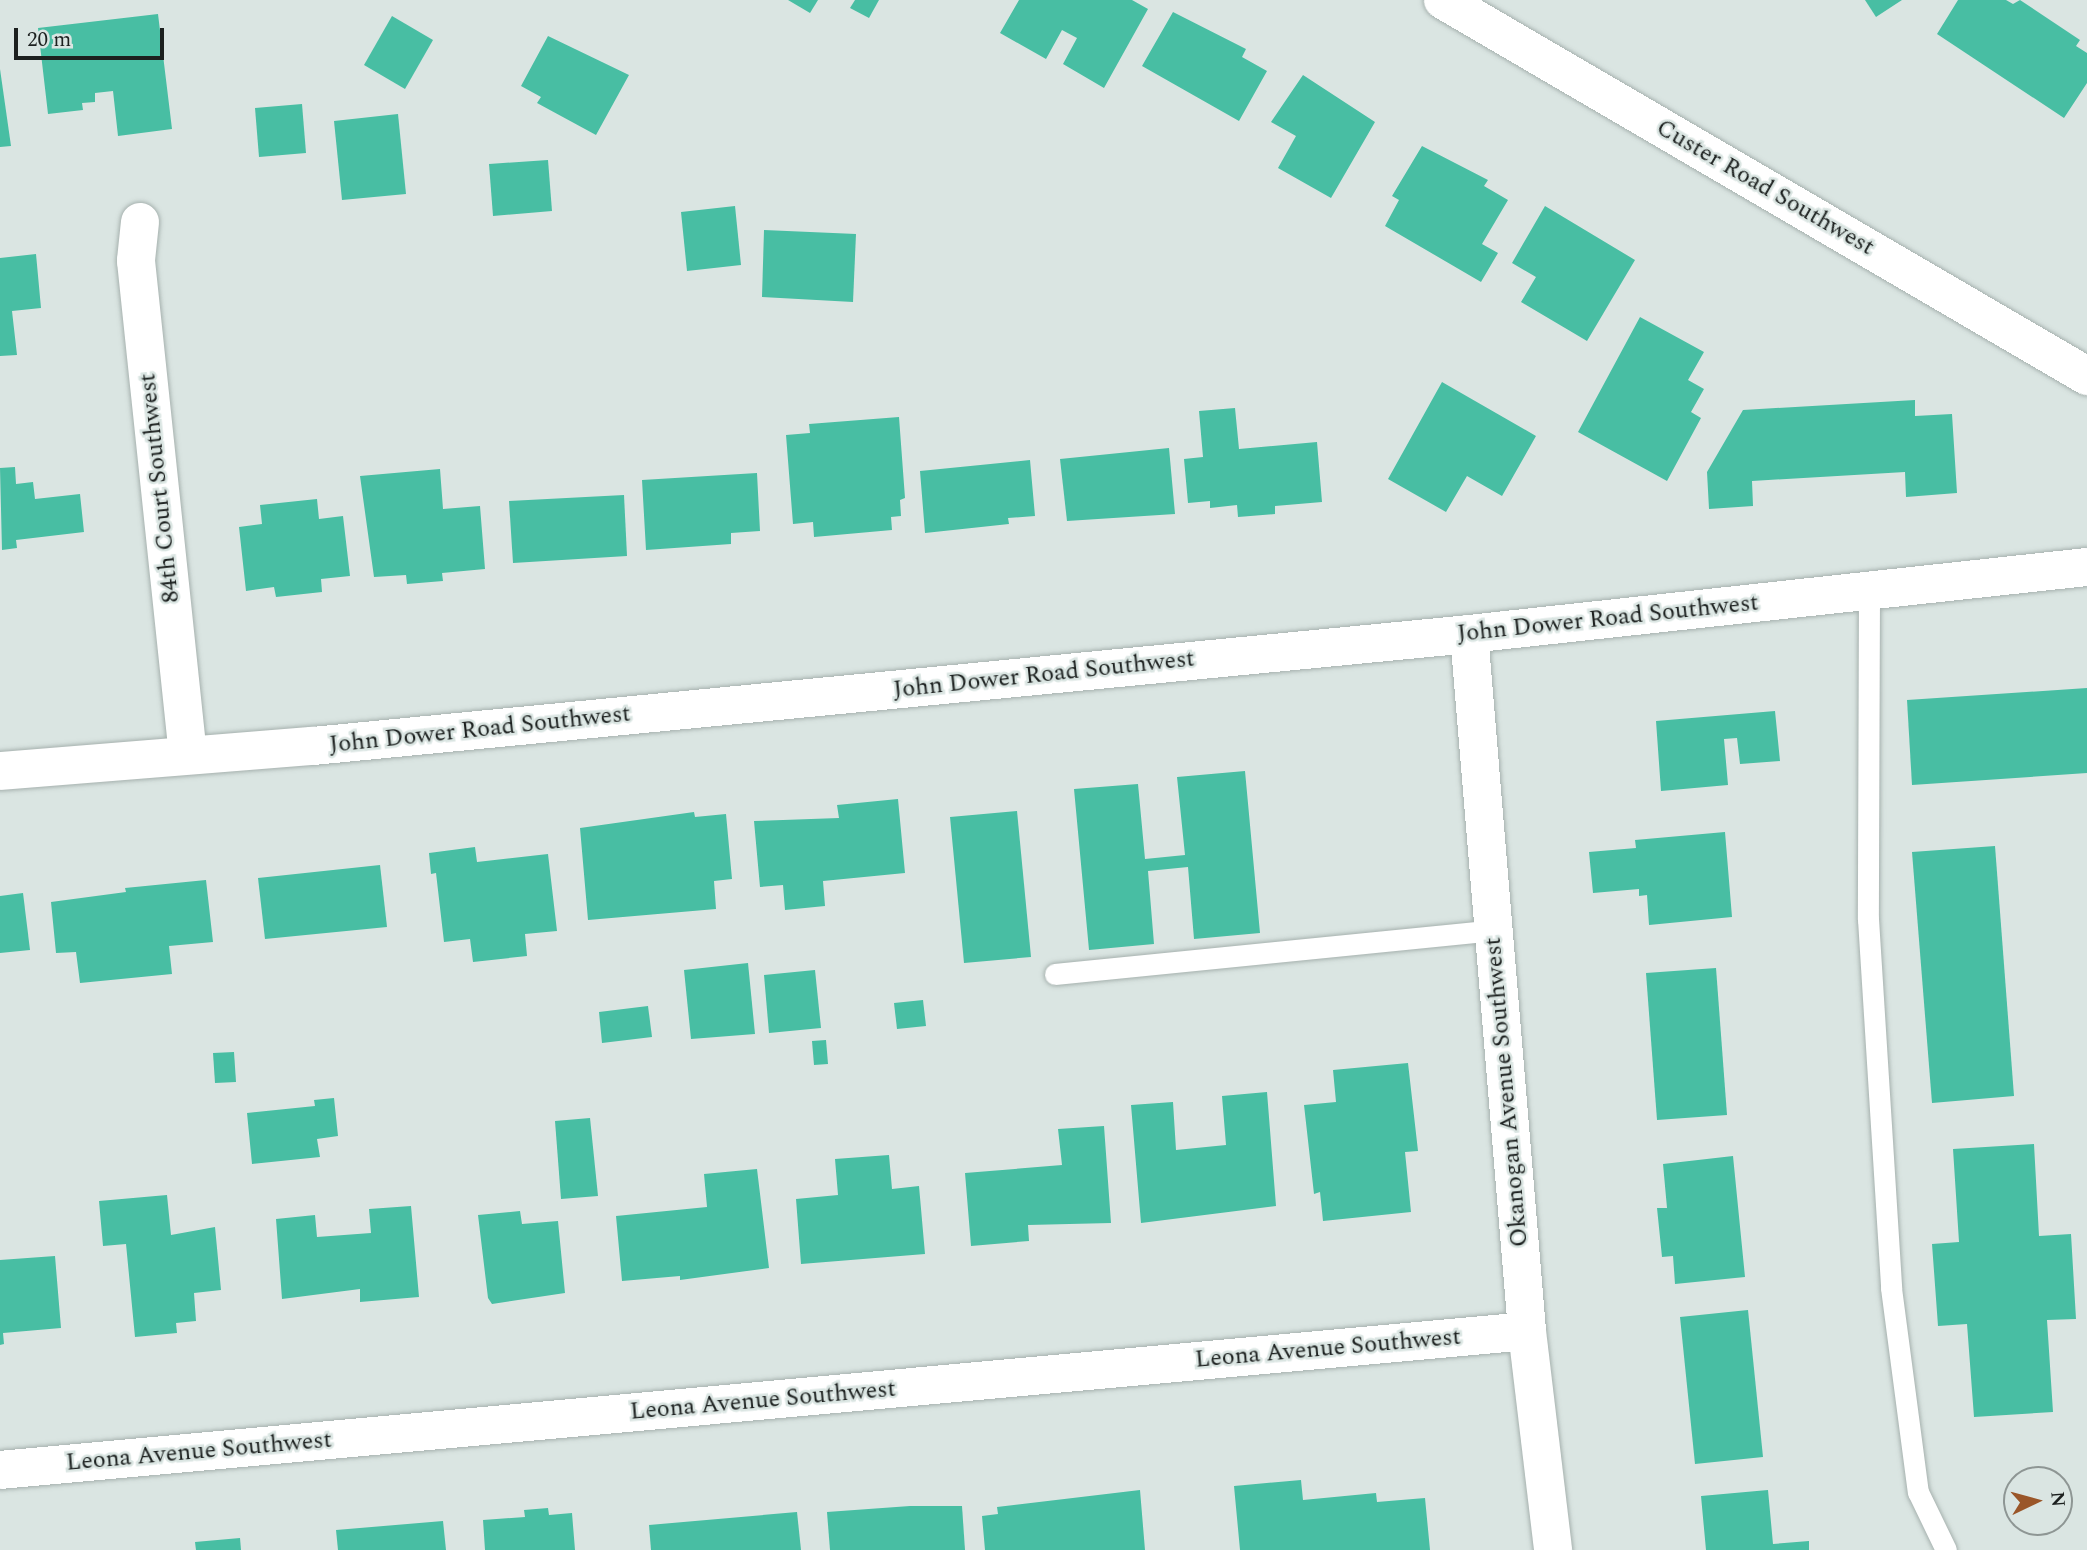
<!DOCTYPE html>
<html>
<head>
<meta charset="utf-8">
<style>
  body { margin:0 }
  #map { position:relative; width:2087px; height:1550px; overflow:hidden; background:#dae5e2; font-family:Spectral,serif }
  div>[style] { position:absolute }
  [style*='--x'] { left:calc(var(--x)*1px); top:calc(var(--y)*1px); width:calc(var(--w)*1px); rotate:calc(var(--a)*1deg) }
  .building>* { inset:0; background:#48bea3 }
  .roads { filter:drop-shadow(0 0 2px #a6b1ae) drop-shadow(0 0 2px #a6b1ae) }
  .service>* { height:21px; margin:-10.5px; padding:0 10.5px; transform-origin:10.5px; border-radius:10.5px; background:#fff }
  .minor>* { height:38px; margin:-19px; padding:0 19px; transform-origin:19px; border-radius:19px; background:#fff }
  .tertiary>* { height:38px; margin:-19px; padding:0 19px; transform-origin:19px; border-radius:19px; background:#fff }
  .primary>* { height:38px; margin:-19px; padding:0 19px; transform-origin:19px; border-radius:19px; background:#fff }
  span { translate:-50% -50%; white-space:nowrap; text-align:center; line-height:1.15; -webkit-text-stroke:5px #dae5e2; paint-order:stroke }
  .street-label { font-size:24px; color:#1c201f }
  .north { position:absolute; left:2003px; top:1466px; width:70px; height:70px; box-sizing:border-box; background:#dae5e2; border:2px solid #8e9694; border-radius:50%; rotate:85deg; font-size:19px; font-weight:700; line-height:28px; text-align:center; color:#1c201f }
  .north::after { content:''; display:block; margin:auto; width:24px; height:32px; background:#9a5629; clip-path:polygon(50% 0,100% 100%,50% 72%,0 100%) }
  .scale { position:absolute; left:14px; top:28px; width:150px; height:32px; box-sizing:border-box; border:4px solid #1c201f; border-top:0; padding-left:9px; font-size:21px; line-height:24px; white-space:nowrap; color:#1c201f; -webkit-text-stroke:5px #dae5e2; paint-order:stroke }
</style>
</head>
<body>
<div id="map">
  <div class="building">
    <i style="clip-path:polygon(788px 0,818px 0,810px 13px)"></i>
    <i style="clip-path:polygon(855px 0,879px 0,869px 18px,850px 8px)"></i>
    <i style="clip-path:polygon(1019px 0,1132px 0,1148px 9px,1104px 88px,1063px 64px,1077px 38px,1062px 30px,1046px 59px,1000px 33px)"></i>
    <i style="clip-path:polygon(1865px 0,1902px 0,1876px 17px)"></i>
    <i style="clip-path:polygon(1958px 0,2006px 0,2013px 4px,2020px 0,2080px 40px,2076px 46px,2087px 53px,2087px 83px,2064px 118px,1937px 34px)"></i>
    <i style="clip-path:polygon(1173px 12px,1246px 49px,1242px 57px,1267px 71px,1239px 121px,1142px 66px)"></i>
    <i style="clip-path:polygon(158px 14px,172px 129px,118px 136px,113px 91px,95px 93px,95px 102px,82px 103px,83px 110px,48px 114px,38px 28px)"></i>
    <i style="clip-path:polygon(392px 16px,433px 40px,405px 89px,364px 65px)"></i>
    <i style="clip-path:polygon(548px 36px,629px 75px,596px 135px,537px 103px,541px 97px,521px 86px)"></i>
    <i style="clip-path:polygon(0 69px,11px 146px,0 147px)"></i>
    <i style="clip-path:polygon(1303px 75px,1375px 122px,1331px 198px,1278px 168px,1296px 136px,1271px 122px)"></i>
    <i style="clip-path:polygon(302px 104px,306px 153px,259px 157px,255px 108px)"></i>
    <i style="clip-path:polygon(398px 114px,406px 194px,342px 200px,334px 121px)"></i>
    <i style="clip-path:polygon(1422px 146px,1488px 180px,1484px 186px,1508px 200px,1482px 244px,1498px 253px,1481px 282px,1385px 226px,1399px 200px,1392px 196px)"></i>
    <i style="clip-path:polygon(548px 160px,552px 211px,493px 216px,489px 164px)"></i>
    <i style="clip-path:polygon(735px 206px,741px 265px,687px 271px,681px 212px)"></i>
    <i style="clip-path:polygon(1545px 206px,1635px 260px,1587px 341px,1521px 302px,1536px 277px,1512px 263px)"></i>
    <i style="clip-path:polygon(764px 230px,856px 234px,853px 302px,762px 297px)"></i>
    <i style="clip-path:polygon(36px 254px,41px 308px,12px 311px,17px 355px,0 356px,0 258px)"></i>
    <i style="clip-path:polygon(1640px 317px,1704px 352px,1688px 380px,1704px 389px,1691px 412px,1701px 418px,1667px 481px,1578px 432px)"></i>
    <i style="clip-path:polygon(1442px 382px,1536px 436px,1502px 496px,1467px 476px,1446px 512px,1388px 479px)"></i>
    <i style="clip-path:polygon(1915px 400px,1915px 416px,1952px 414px,1957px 493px,1906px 497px,1905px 472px,1752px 481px,1753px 506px,1709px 509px,1707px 472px,1743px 410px)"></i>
    <i style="clip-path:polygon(1235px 408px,1239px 449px,1317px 442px,1322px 502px,1275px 506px,1275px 514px,1238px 517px,1237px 505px,1210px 508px,1210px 501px,1188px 503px,1184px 459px,1203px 457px,1199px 411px)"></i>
    <i style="clip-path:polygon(899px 417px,905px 498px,900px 500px,901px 516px,891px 517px,892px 530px,814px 537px,813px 522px,793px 524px,786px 435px,810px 433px,809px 424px)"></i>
    <i style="clip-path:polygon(1169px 448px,1175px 514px,1067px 521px,1060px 459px)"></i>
    <i style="clip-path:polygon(1030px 460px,1035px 516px,1008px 518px,1009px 524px,925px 533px,920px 471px)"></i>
    <i style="clip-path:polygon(15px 467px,16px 484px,33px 482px,35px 499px,80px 494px,84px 532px,16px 540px,17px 548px,2px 550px,0 468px)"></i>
    <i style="clip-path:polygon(440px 469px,443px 509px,480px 506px,485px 569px,442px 573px,443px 581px,407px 584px,406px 575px,374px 577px,360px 476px)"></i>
    <i style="clip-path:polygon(757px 473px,760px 531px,731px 533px,731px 544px,646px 550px,642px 480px)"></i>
    <i style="clip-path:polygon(624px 495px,627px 556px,513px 563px,509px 501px)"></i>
    <i style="clip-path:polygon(317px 499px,319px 519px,343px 516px,350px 576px,321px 579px,322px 592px,276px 597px,274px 587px,246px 591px,239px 527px,262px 524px,260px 505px)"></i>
    <i style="clip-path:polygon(2087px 688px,2087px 773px,1912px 785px,1907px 700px)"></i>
    <i style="clip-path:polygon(1775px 711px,1780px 761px,1740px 764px,1737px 738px,1724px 739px,1728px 785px,1661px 791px,1656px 721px)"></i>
    <i style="clip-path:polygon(1245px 771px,1260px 933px,1194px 939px,1188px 867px,1148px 871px,1154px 944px,1089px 950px,1074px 789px,1138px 784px,1145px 859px,1185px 855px,1177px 777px)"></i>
    <i style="clip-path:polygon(898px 799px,905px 873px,823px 881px,825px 906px,785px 910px,783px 885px,760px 887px,754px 821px,839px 818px,837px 805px)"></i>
    <i style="clip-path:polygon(1017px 811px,1031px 957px,964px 963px,950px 817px)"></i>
    <i style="clip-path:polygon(694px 812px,695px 817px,726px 814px,732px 879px,714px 881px,716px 909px,588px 920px,580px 828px)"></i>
    <i style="clip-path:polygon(1725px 832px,1732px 917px,1649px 925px,1647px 895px,1639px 896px,1639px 889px,1593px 893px,1589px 852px,1636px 848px,1635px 840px)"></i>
    <i style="clip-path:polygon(1995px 846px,2014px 1096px,1932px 1103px,1912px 852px)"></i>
    <i style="clip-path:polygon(475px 847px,477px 862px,548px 854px,557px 931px,525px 934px,527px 956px,473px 962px,470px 939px,444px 942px,436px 873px,431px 874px,429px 853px)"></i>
    <i style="clip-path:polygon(380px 865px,387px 927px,265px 939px,258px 878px)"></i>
    <i style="clip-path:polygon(206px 880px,213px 942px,169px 946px,172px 974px,80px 983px,76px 952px,56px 953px,51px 902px,126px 892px,125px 888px)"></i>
    <i style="clip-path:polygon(23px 893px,30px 950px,0 953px,0 896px)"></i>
    <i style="clip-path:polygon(748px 963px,755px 1034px,691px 1039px,684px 970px)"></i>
    <i style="clip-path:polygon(1716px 968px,1727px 1115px,1657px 1120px,1646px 973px)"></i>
    <i style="clip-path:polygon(815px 970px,821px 1028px,769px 1033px,764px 975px)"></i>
    <i style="clip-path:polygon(923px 1000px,926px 1026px,897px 1029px,894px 1003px)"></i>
    <i style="clip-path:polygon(648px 1006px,652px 1037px,602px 1043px,599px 1012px)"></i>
    <i style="clip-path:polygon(826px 1040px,828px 1064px,814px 1065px,812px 1041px)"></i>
    <i style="clip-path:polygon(234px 1052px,236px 1082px,215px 1083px,213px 1053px)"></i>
    <i style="clip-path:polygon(1408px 1063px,1418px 1151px,1405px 1152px,1411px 1212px,1323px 1221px,1320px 1192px,1314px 1194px,1304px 1105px,1336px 1102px,1333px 1070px)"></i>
    <i style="clip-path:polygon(1267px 1092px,1276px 1206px,1141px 1223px,1131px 1105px,1173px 1102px,1176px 1150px,1226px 1145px,1222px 1096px)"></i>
    <i style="clip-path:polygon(334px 1098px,338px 1136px,317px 1139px,320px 1157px,252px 1164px,247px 1113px,315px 1106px,314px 1100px)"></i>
    <i style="clip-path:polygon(590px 1118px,598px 1196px,561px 1199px,555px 1121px)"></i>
    <i style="clip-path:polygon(1104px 1126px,1111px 1223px,1028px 1225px,1029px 1241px,971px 1246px,965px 1173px,1062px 1165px,1058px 1129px)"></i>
    <i style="clip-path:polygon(2034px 1144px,2039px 1236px,2071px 1234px,2076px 1319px,2047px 1320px,2053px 1412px,1974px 1417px,1967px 1324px,1938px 1326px,1932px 1244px,1959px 1242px,1953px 1149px)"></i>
    <i style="clip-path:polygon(889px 1155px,892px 1189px,919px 1186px,925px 1254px,801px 1264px,796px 1199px,838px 1195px,835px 1159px)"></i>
    <i style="clip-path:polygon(1733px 1156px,1745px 1277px,1675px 1284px,1673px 1256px,1662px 1257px,1657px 1208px,1667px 1208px,1663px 1164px)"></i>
    <i style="clip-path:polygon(757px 1169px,769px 1268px,680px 1280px,680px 1276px,622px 1281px,616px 1216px,707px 1207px,704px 1174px)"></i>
    <i style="clip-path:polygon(167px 1195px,171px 1235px,215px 1227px,221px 1290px,194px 1293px,196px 1321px,176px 1323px,177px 1333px,135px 1337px,126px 1244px,103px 1246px,99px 1201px)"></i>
    <i style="clip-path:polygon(411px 1206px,419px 1297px,360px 1302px,360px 1289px,282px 1299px,276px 1219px,315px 1215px,317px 1237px,371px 1233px,369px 1209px)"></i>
    <i style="clip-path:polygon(520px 1211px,522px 1224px,558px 1221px,565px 1293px,492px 1304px,488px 1298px,478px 1215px)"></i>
    <i style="clip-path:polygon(55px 1256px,61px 1328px,3px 1333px,4px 1344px,0 1345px,0 1260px)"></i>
    <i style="clip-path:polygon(1748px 1310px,1763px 1457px,1695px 1464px,1680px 1317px)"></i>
    <i style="clip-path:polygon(1301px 1480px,1303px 1500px,1376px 1493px,1377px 1502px,1425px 1498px,1430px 1550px,1240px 1550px,1234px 1486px)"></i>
    <i style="clip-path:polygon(1140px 1490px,1145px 1550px,985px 1550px,982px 1516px,998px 1514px,997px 1507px)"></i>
    <i style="clip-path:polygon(1768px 1490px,1773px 1544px,1809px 1541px,1809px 1550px,1706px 1550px,1701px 1496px)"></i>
    <i style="clip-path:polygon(910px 1506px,962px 1506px,965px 1550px,830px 1550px,827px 1512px)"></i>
    <i style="clip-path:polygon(548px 1508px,549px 1515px,572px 1513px,575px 1550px,485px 1550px,483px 1520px,525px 1517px,524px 1510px)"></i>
    <i style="clip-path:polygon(797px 1512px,801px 1550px,651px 1550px,649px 1525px)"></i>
    <i style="clip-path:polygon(443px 1521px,446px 1550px,338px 1550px,336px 1530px)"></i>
    <i style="clip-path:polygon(240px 1538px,241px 1550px,196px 1550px,195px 1542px)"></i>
  </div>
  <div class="roads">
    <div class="service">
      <i style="--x:1869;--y:592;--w:327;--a:90.2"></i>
      <i style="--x:1868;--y:919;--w:370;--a:86.4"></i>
      <i style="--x:1891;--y:1288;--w:206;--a:82.5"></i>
      <i style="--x:1918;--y:1492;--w:64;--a:64.2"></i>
      <i style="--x:1055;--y:974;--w:441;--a:-5.7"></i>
    </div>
    <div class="minor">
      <i style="--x:140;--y:222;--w:39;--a:96"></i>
      <i style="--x:136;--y:261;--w:496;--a:84"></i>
      <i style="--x:1469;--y:634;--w:699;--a:85.24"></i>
      <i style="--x:1527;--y:1331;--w:221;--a:83.2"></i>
      <i style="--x:0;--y:1470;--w:1533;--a:-5.2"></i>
    </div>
    <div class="tertiary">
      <i style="--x:0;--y:771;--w:314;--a:-4.6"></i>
      <i style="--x:313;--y:746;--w:1161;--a:-5.53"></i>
      <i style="--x:1469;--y:634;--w:622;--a:-6.19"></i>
    </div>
    <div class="primary">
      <i style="--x:1443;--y:0;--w:746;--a:30.28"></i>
    </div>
  </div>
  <div class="street-label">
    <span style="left:1765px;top:188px;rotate:30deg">Custer Road Southwest</span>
    <span style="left:160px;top:488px;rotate:-96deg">84th Court Southwest</span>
    <span style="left:1608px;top:619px;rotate:-6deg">John Dower Road Southwest</span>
    <span style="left:1044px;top:675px;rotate:-6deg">John Dower Road Southwest</span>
    <span style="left:480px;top:730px;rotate:-6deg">John Dower Road Southwest</span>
    <span style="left:1507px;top:1092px;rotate:-95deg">Okanogan Avenue Southwest</span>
    <span style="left:1328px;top:1349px;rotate:-5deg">Leona Avenue Southwest</span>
    <span style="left:763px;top:1401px;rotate:-5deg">Leona Avenue Southwest</span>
    <span style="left:199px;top:1452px;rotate:-5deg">Leona Avenue Southwest</span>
  </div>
  <div class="north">N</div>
  <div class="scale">20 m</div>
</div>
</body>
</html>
